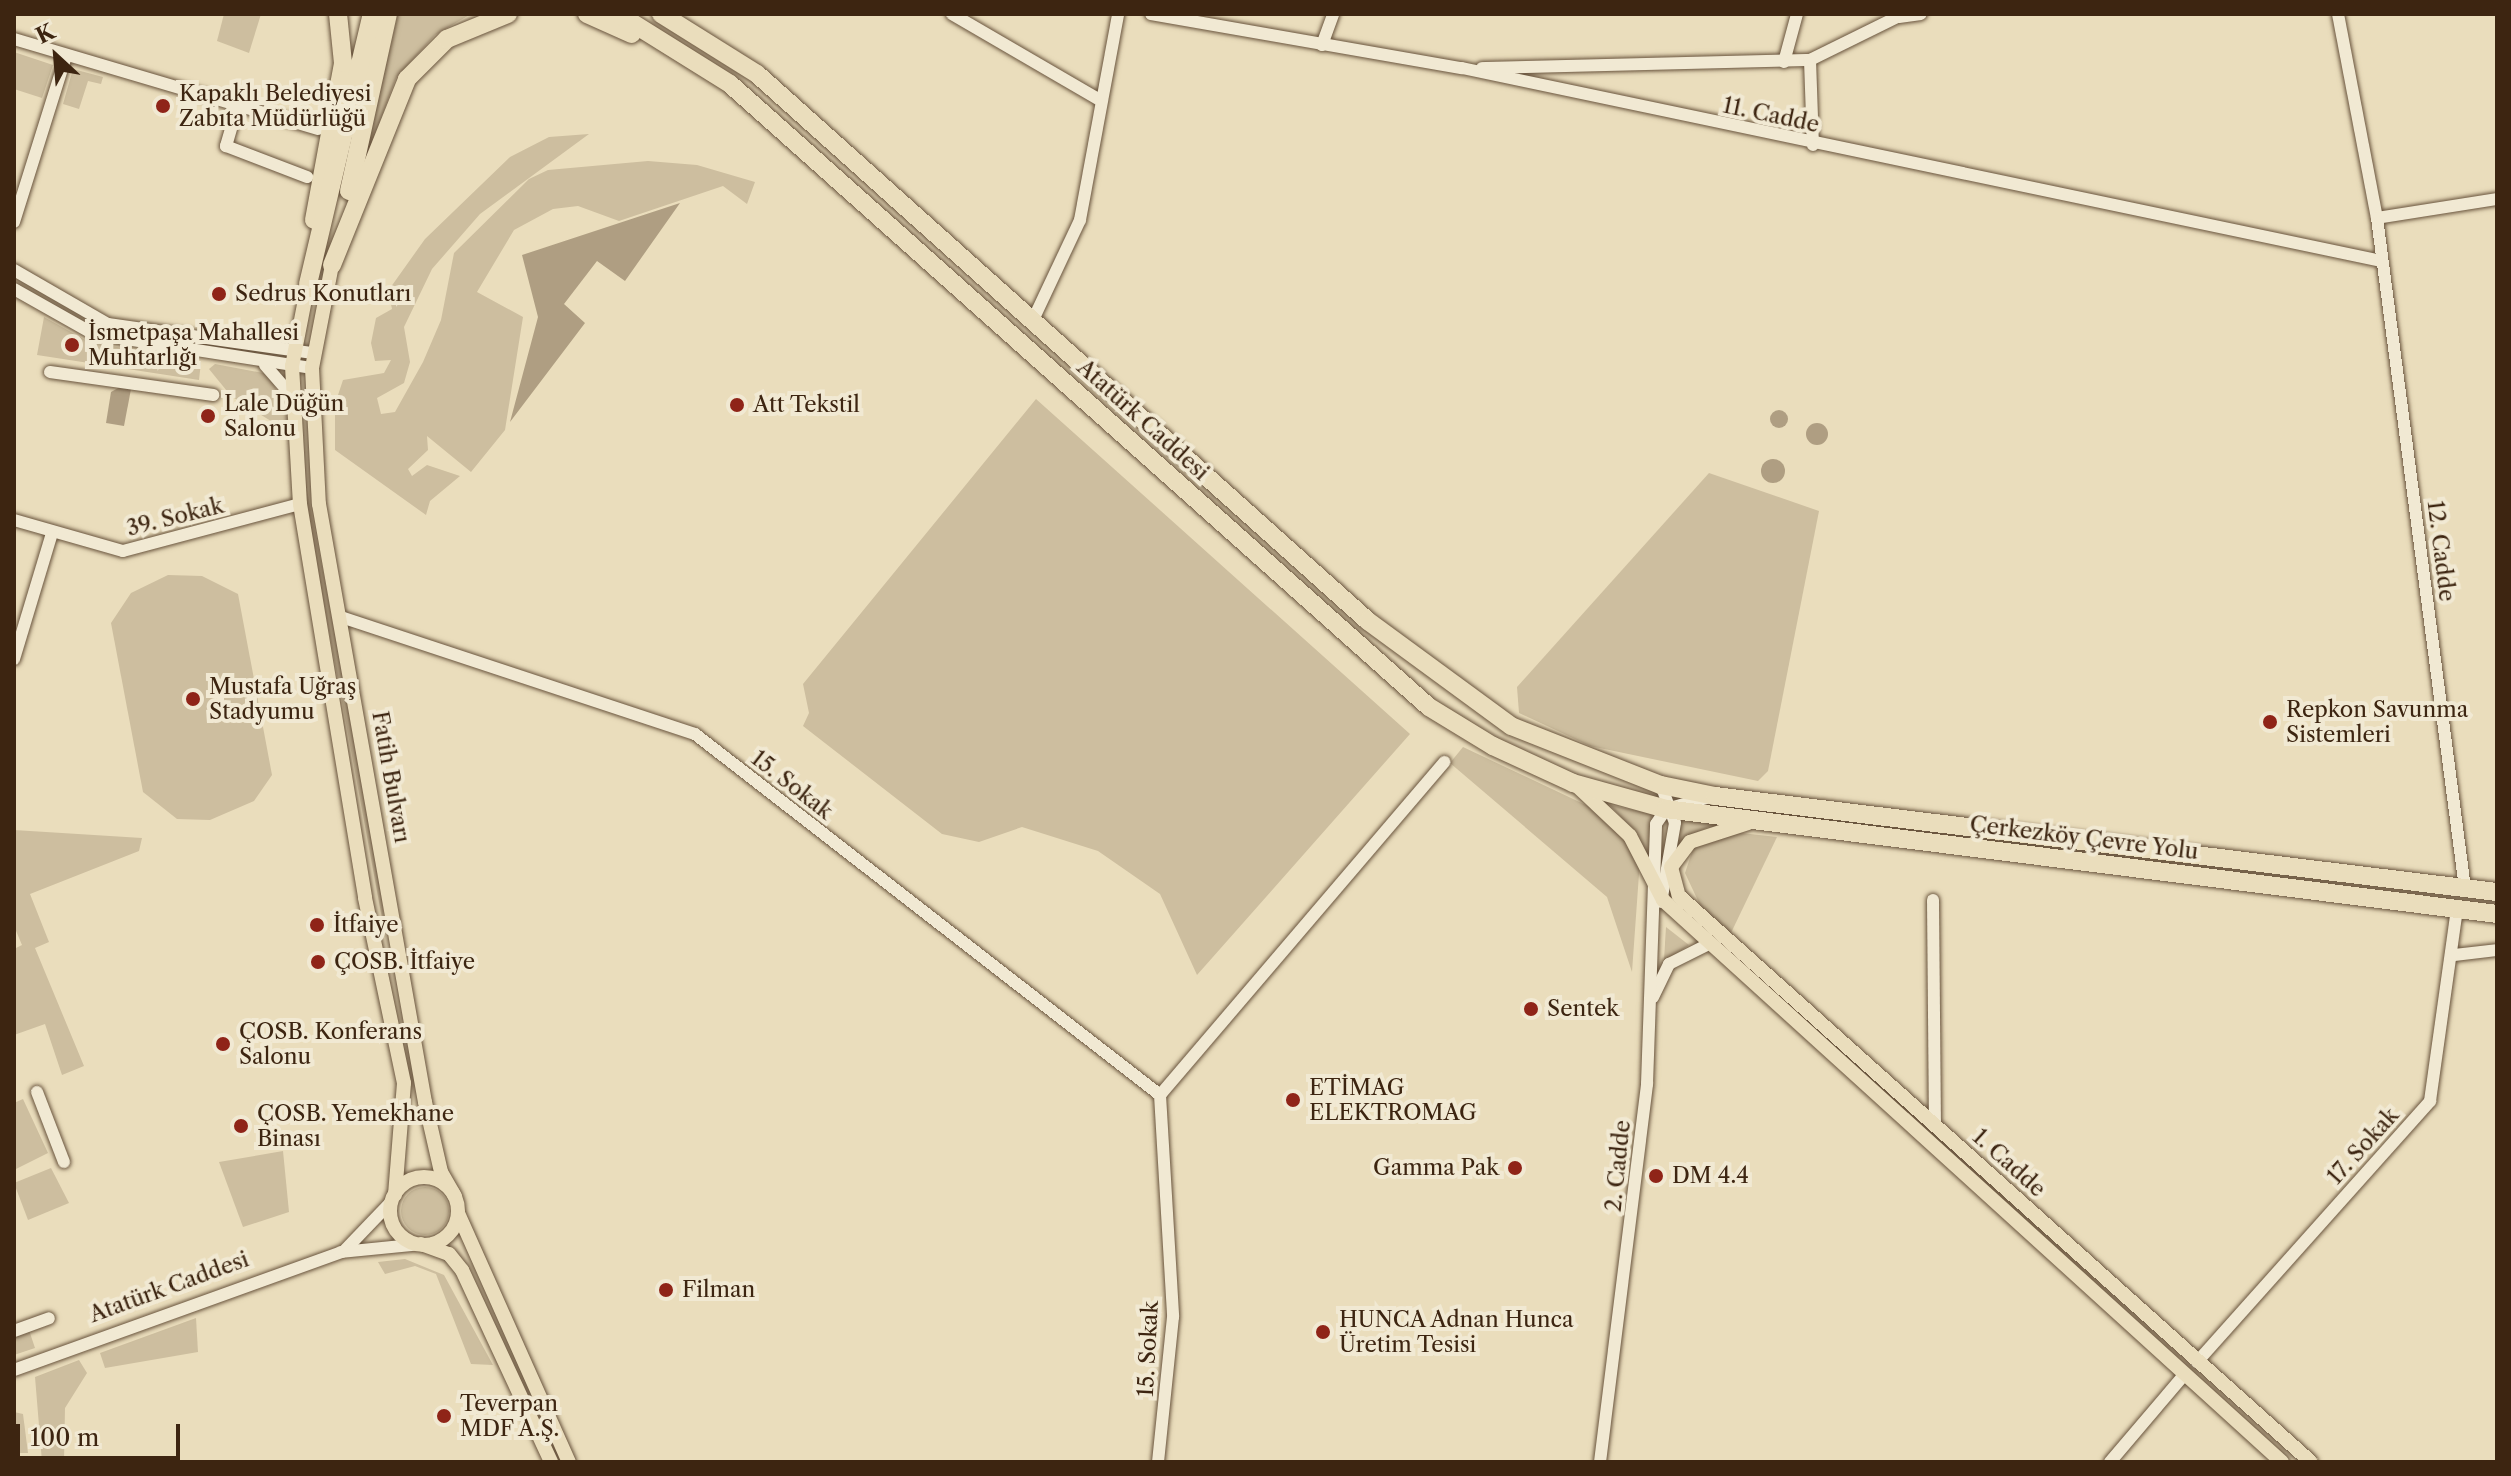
<!DOCTYPE html>
<html>
<head>
<meta charset="utf-8">
<style>
  body { margin:0 }
  #map { position:relative; width:2511px; height:1476px; overflow:hidden; background:#eaddbc; font-family:"Libre Caslon Text",serif }
  div>[style] { position:absolute }
  [style*='--x'] { left:calc(var(--x)*1px); top:calc(var(--y)*1px); width:calc(var(--w)*1px); rotate:calc(var(--a)*1deg) }
  .green>* { inset:0; background:#cdbe9f }
  .round { border-radius:50% }
  .water>* { inset:0; background:#af9e82 }
  .stream>* { height:3px; margin:-1.5px; padding:0 1.5px; transform-origin:1.5px; border-radius:1.5px; background:#af9e82 }
  .roads { filter:drop-shadow(0 0 2px #68533c) drop-shadow(0 0 2px #68533c) }
  .minor>* { height:12px; margin:-6px; padding:0 6px; transform-origin:6px; border-radius:6px; background:#f1e9d3 }
  .major>* { height:14px; margin:-7px; padding:0 7px; transform-origin:7px; border-radius:7px; background:#eaddbc }
  .major>.ring { margin:-7px; padding:0; box-sizing:content-box; background:none; border:14px solid #eaddbc; border-radius:50% }
  .highway>* { height:18px; margin:-9px; padding:0 9px; transform-origin:9px; border-radius:9px; background:#eaddbc }
  .dots>* { width:22px; height:22px; translate:-50% -50%; box-sizing:border-box; border:4px solid #f1e9d3; border-radius:50% }
  span { translate:-50% -50%; white-space:nowrap; text-align:center; line-height:1.15; -webkit-text-stroke:8px #f1e9d3; paint-order:stroke }
  .poi-label { font-size:22px; color:#3d2511 }
  .left { translate:0 -50%; text-align:left }
  .right { translate:-100% -50%; text-align:right }
  .street-label { font-size:22px; color:#3d2511 }
  .frame { position:absolute; inset:0; border:16px solid #3d2511; pointer-events:none }
  .north { position:absolute; left:16px; top:16px; width:80px; height:80px; -webkit-text-stroke:6px #f1e9d3; paint-order:stroke; rotate:334deg; font-size:22px; font-weight:700; line-height:32px; text-align:center; color:#3d2511 }
  .north::after { content:''; display:block; margin:auto; width:28px; height:36px; background:#3d2511; clip-path:polygon(50% 0,100% 100%,50% 72%,0 100%) }
  .scale { position:absolute; left:16px; top:1424px; width:164px; height:36px; box-sizing:border-box; border:4px solid #3d2511; border-top:0; padding-left:10px; font-size:24px; line-height:28px; white-space:nowrap; color:#3d2511; -webkit-text-stroke:6px #f1e9d3; paint-order:stroke }
</style>
</head>
<body>
<div id="map">
  <div class="green">
    <i style="clip-path:polygon(224px 14px,261px 14px,249px 53px,217px 41px)"></i>
    <i style="clip-path:polygon(398px 14px,471px 14px,435px 35px,396px 78px,361px 172px)"></i>
    <i style="clip-path:polygon(14px 52px,53px 65px,42px 98px,14px 89px)"></i>
    <i style="clip-path:polygon(73px 69px,103px 77px,101px 84px,88px 81px,79px 109px,63px 104px)"></i>
    <i style="clip-path:polygon(589px 134px,480px 214px,432px 269px,404px 327px,410px 362px,404px 383px,377px 398px,381px 414px,395px 412px,423px 362px,441px 320px,454px 253px,529px 179px,548px 170px,648px 161px,697px 165px,755px 182px,747px 204px,723px 186px,619px 221px,578px 206px,553px 209px,514px 230px,477px 292px,523px 317px,505px 430px,471px 472px,427px 436px,428px 450px,408px 469px,412px 476px,427px 465px,460px 476px,430px 501px,426px 515px,335px 450px,335px 404px,343px 380px,384px 373px,391px 360px,375px 361px,371px 343px,376px 318px,392px 309px,388px 291px,425px 239px,510px 157px,549px 137px)"></i>
    <i style="clip-path:polygon(44px 317px,89px 342px,201px 362px,199px 380px,37px 355px)"></i>
    <i style="clip-path:polygon(215px 364px,268px 374px,287px 410px,287px 431px,231px 396px,209px 369px)"></i>
    <i style="clip-path:polygon(299px 381px,307px 490px,377px 849px,386px 940px,303px 490px)"></i>
    <i style="clip-path:polygon(1036px 399px,1410px 734px,1197px 975px,1160px 894px,1098px 851px,1022px 827px,979px 842px,942px 834px,803px 726px,809px 713px,803px 684px)"></i>
    <i style="clip-path:polygon(1709px 473px,1819px 511px,1768px 771px,1758px 781px,1590px 746px,1519px 713px,1517px 687px)"></i>
    <i style="clip-path:polygon(168px 575px,202px 576px,238px 594px,272px 775px,254px 801px,210px 820px,177px 819px,143px 792px,111px 623px,131px 593px)"></i>
    <i style="clip-path:polygon(1463px 747px,1609px 816px,1640px 860px,1632px 972px,1607px 897px,1450px 763px)"></i>
    <i style="clip-path:polygon(1610px 805px,1652px 814px,1648px 856px,1634px 831px)"></i>
    <i style="clip-path:polygon(1680px 817px,1719px 822px,1691px 835px,1678px 852px)"></i>
    <i style="clip-path:polygon(14px 830px,142px 838px,139px 851px,30px 894px,49px 942px,35px 948px,84px 1066px,62px 1075px,45px 1024px,14px 1035px,14px 949px,22px 945px,14px 926px)"></i>
    <i style="clip-path:polygon(1732px 832px,1777px 837px,1730px 935px,1700px 905px,1685px 873px,1694px 846px)"></i>
    <i style="clip-path:polygon(1666px 927px,1689px 945px,1667px 960px,1664px 960px)"></i>
    <i style="clip-path:polygon(23px 1099px,48px 1153px,14px 1170px,14px 1103px)"></i>
    <i style="clip-path:polygon(283px 1151px,289px 1212px,243px 1227px,219px 1162px)"></i>
    <i style="clip-path:polygon(51px 1168px,69px 1203px,28px 1220px,14px 1183px)"></i>
    <i class="round" style="left:401px;top:1187px;width:48px;height:48px"></i>
    <i style="clip-path:polygon(405px 1259px,444px 1275px,493px 1365px,471px 1364px,436px 1274px,415px 1266px,385px 1274px,378px 1262px)"></i>
    <i style="clip-path:polygon(196px 1318px,198px 1352px,105px 1368px,100px 1353px)"></i>
    <i style="clip-path:polygon(29px 1330px,35px 1348px,14px 1355px,14px 1335px)"></i>
    <i style="clip-path:polygon(79px 1360px,87px 1373px,65px 1408px,64px 1462px,42px 1462px,35px 1377px)"></i>
    <i style="clip-path:polygon(14px 1412px,23px 1414px,28px 1453px,18px 1453px)"></i>
  </div>
  <div class="water">
    <i style="clip-path:polygon(680px 203px,625px 281px,597px 261px,564px 304px,585px 323px,510px 422px,538px 317px,522px 255px)"></i>
    <i style="clip-path:polygon(120px 387px,131px 389px,124px 426px,106px 423px,111px 392px)"></i>
    <i class="round" style="left:1770px;top:410px;width:18px;height:18px"></i>
    <i class="round" style="left:1806px;top:423px;width:22px;height:22px"></i>
    <i class="round" style="left:1761px;top:459px;width:24px;height:24px"></i>
  </div>
  <div class="stream">
    <i style="--x:2496;--y:880;--w:1;--a:0"></i>
  </div>
  <div class="roads">
    <div class="minor">
      <i style="--x:952;--y:14;--w:169;--a:30.2"></i>
      <i style="--x:1151;--y:14;--w:316;--a:9.9"></i>
      <i style="--x:1462;--y:68;--w:940;--a:11.85"></i>
      <i style="--x:2338;--y:14;--w:208;--a:79.2"></i>
      <i style="--x:1899;--y:17;--w:22;--a:-8"></i>
      <i style="--x:14;--y:39;--w:317;--a:16.5"></i>
      <i style="--x:1322;--y:45;--w:33;--a:-70"></i>
      <i style="--x:1810;--y:60;--w:85;--a:88"></i>
      <i style="--x:1784;--y:62;--w:50;--a:-74.8"></i>
      <i style="--x:1482;--y:68;--w:328;--a:-1.4"></i>
      <i style="--x:1810;--y:60;--w:104;--a:-26.3"></i>
      <i style="--x:238;--y:105;--w:43;--a:106.3"></i>
      <i style="--x:226;--y:146;--w:87;--a:20.9"></i>
      <i style="--x:2377;--y:218;--w:676;--a:82.52"></i>
      <i style="--x:2377;--y:218;--w:121;--a:-9"></i>
      <i style="--x:14;--y:222;--w:174;--a:-72.6"></i>
      <i style="--x:14;--y:270;--w:108;--a:29.9"></i>
      <i style="--x:108;--y:324;--w:207;--a:8.1"></i>
      <i style="--x:14;--y:289;--w:92;--a:29.4"></i>
      <i style="--x:94;--y:334;--w:221;--a:8.9"></i>
      <i style="--x:1033;--y:320;--w:110;--a:-64.8"></i>
      <i style="--x:1080;--y:220;--w:209;--a:-79.5"></i>
      <i style="--x:265;--y:365;--w:40;--a:49"></i>
      <i style="--x:50;--y:372;--w:165;--a:8"></i>
      <i style="--x:14;--y:520;--w:113;--a:15.9"></i>
      <i style="--x:123;--y:551;--w:183;--a:-14.9"></i>
      <i style="--x:341;--y:617;--w:373;--a:18.3"></i>
      <i style="--x:695;--y:734;--w:589;--a:37.82"></i>
      <i style="--x:1160;--y:1095;--w:222;--a:86.6"></i>
      <i style="--x:1173;--y:1317;--w:146;--a:95.9"></i>
      <i style="--x:14;--y:659;--w:132;--a:-73.2"></i>
      <i style="--x:1661;--y:785;--w:40;--a:69.8"></i>
      <i style="--x:1675;--y:823;--w:80;--a:100"></i>
      <i style="--x:1933;--y:900;--w:226;--a:89.5"></i>
      <i style="--x:2454;--y:955;--w:43;--a:-6.6"></i>
      <i style="--x:1653;--y:997;--w:37;--a:-64"></i>
      <i style="--x:1669;--y:964;--w:47;--a:-26.6"></i>
      <i style="--x:37;--y:1092;--w:75;--a:68.9"></i>
      <i style="--x:1160;--y:1095;--w:438;--a:-49.5"></i>
      <i style="--x:344;--y:1251;--w:69;--a:-46.2"></i>
      <i style="--x:14;--y:1331;--w:37;--a:-20"></i>
      <i style="--x:2197;--y:1362;--w:350;--a:-48.2"></i>
      <i style="--x:2430;--y:1101;--w:194;--a:-82"></i>
      <i style="--x:14;--y:1370;--w:348;--a:-19.8"></i>
      <i style="--x:341;--y:1252;--w:80;--a:-5.7"></i>
      <i style="--x:1600;--y:1462;--w:381;--a:-82.9"></i>
      <i style="--x:1647;--y:1084;--w:260;--a:-88"></i>
      <i style="--x:1656;--y:824;--w:18;--a:-56"></i>
      <i style="--x:1666;--y:809;--w:46;--a:-15.3"></i>
      <i style="--x:2110;--y:1462;--w:114;--a:-49.6"></i>
    </div>
    <div class="major">
      <i style="--x:332;--y:265;--w:105;--a:101"></i>
      <i style="--x:312;--y:368;--w:136;--a:87.1"></i>
      <i style="--x:319;--y:504;--w:607;--a:79.95"></i>
      <i style="--x:425;--y:1102;--w:72;--a:77.1"></i>
      <i style="--x:441;--y:1172;--w:28;--a:60"></i>
      <i style="--x:308;--y:284;--w:84;--a:101"></i>
      <i style="--x:292;--y:366;--w:138;--a:86.7"></i>
      <i style="--x:300;--y:504;--w:399;--a:80.6"></i>
      <i style="--x:365;--y:898;--w:189;--a:78.1"></i>
      <i style="--x:404;--y:1083;--w:112;--a:94.6"></i>
      <i style="--x:1578;--y:787;--w:71;--a:43.3"></i>
      <i style="--x:1630;--y:836;--w:72;--a:62.7"></i>
      <i style="--x:1663;--y:900;--w:836;--a:42.24"></i>
      <i style="--x:1748;--y:823;--w:61;--a:161.9"></i>
      <i style="--x:1690;--y:842;--w:31;--a:127"></i>
      <i style="--x:1671;--y:867;--w:30;--a:75"></i>
      <i style="--x:1679;--y:896;--w:848;--a:41.85"></i>
      <i class="ring" style="left:390px;top:1177px;width:54px;height:54px"></i>
      <i style="--x:458;--y:1213;--w:273;--a:66"></i>
      <i style="--x:421;--y:1244;--w:30;--a:20"></i>
      <i style="--x:449;--y:1254;--w:21;--a:51"></i>
      <i style="--x:462;--y:1270;--w:212;--a:65.1"></i>
    </div>
    <div class="highway">
      <i style="--x:587;--y:14;--w:49;--a:24"></i>
      <i style="--x:618;--y:14;--w:132;--a:32"></i>
      <i style="--x:730;--y:84;--w:936;--a:41.71"></i>
      <i style="--x:1429;--y:707;--w:75;--a:31.4"></i>
      <i style="--x:1493;--y:746;--w:88;--a:24.8"></i>
      <i style="--x:1573;--y:783;--w:97;--a:15.6"></i>
      <i style="--x:1666;--y:809;--w:838;--a:7.2"></i>
      <i style="--x:661;--y:14;--w:113;--a:32"></i>
      <i style="--x:757;--y:74;--w:820;--a:41.84"></i>
      <i style="--x:1368;--y:621;--w:177;--a:36.3"></i>
      <i style="--x:1511;--y:726;--w:161;--a:21.5"></i>
      <i style="--x:1661;--y:785;--w:55;--a:11.5"></i>
      <i style="--x:1715;--y:796;--w:788;--a:7"></i>
      <i style="--x:349;--y:191;--w:181;--a:-77.6"></i>
      <i style="--x:314;--y:220;--w:160;--a:-79.5"></i>
      <i style="--x:343;--y:63;--w:49;--a:-95.8"></i>
      <i style="--x:332;--y:265;--w:201;--a:-68"></i>
      <i style="--x:407;--y:79;--w:57;--a:-45"></i>
      <i style="--x:447;--y:39;--w:66;--a:-22.3"></i>
      <i style="--x:308;--y:284;--w:277;--a:-76.7"></i>
    </div>
  </div>
  <div class="dots">
    <i style="left:163px;top:106px;background:#8f2418"></i>
    <i style="left:219px;top:294px;background:#8f2418"></i>
    <i style="left:72px;top:345px;background:#8f2418"></i>
    <i style="left:737px;top:405px;background:#8f2418"></i>
    <i style="left:208px;top:416px;background:#8f2418"></i>
    <i style="left:193px;top:699px;background:#8f2418"></i>
    <i style="left:2270px;top:722px;background:#8f2418"></i>
    <i style="left:317px;top:925px;background:#8f2418"></i>
    <i style="left:318px;top:962px;background:#8f2418"></i>
    <i style="left:1531px;top:1009px;background:#8f2418"></i>
    <i style="left:223px;top:1044px;background:#8f2418"></i>
    <i style="left:1293px;top:1100px;background:#8f2418"></i>
    <i style="left:241px;top:1126px;background:#8f2418"></i>
    <i style="left:1515px;top:1168px;background:#8f2418"></i>
    <i style="left:1656px;top:1176px;background:#8f2418"></i>
    <i style="left:666px;top:1290px;background:#8f2418"></i>
    <i style="left:1323px;top:1332px;background:#8f2418"></i>
    <i style="left:444px;top:1416px;background:#8f2418"></i>
  </div>
  <div class="poi-label">
    <span class="left" style="left:179px;top:106px">Kapaklı Belediyesi<br>Zabıta Müdürlüğü</span>
    <span class="left" style="left:235px;top:294px">Sedrus Konutları</span>
    <span class="left" style="left:88px;top:345px">İsmetpaşa Mahallesi<br>Muhtarlığı</span>
    <span class="left" style="left:224px;top:416px">Lale Düğün<br>Salonu</span>
    <span class="left" style="left:753px;top:405px">Att Tekstil</span>
    <span class="left" style="left:209px;top:699px">Mustafa Uğraş<br>Stadyumu</span>
    <span class="left" style="left:2286px;top:722px">Repkon Savunma<br>Sistemleri</span>
    <span class="left" style="left:333px;top:925px">İtfaiye</span>
    <span class="left" style="left:334px;top:962px">ÇOSB. İtfaiye</span>
    <span class="left" style="left:1547px;top:1009px">Sentek</span>
    <span class="left" style="left:239px;top:1044px">ÇOSB. Konferans<br>Salonu</span>
    <span class="left" style="left:1309px;top:1100px">ETİMAG<br>ELEKTROMAG</span>
    <span class="left" style="left:257px;top:1126px">ÇOSB. Yemekhane<br>Binası</span>
    <span class="right" style="left:1499px;top:1168px">Gamma Pak</span>
    <span class="left" style="left:1672px;top:1176px">DM 4.4</span>
    <span class="left" style="left:682px;top:1290px">Filman</span>
    <span class="left" style="left:1339px;top:1332px">HUNCA Adnan Hunca<br>Üretim Tesisi</span>
    <span class="left" style="left:460px;top:1416px">Teverpan<br>MDF A.Ş.</span>
  </div>
  <div class="street-label">
    <span style="left:1771px;top:115px;rotate:12deg">11. Cadde</span>
    <span style="left:1143px;top:420px;rotate:42deg">Atatürk Caddesi</span>
    <span style="left:175px;top:517px;rotate:-14deg">39. Sokak</span>
    <span style="left:2441px;top:551px;rotate:83deg">12. Cadde</span>
    <span style="left:391px;top:777px;rotate:80deg">Fatih Bulvarı</span>
    <span style="left:792px;top:785px;rotate:38deg">15. Sokak</span>
    <span style="left:2084px;top:838px;rotate:7deg">Çerkezköy Çevre Yolu</span>
    <span style="left:2363px;top:1146px;rotate:-48deg">17. Sokak</span>
    <span style="left:2009px;top:1163px;rotate:42deg">1. Cadde</span>
    <span style="left:1618px;top:1166px;rotate:-84deg">2. Cadde</span>
    <span style="left:169px;top:1287px;rotate:-20deg">Atatürk Caddesi</span>
    <span style="left:1148px;top:1349px;rotate:-87deg">15. Sokak</span>
  </div>
  <div class="frame"></div>
  <div class="north">K</div>
  <div class="scale">100 m</div>
</div>
</body>
</html>
